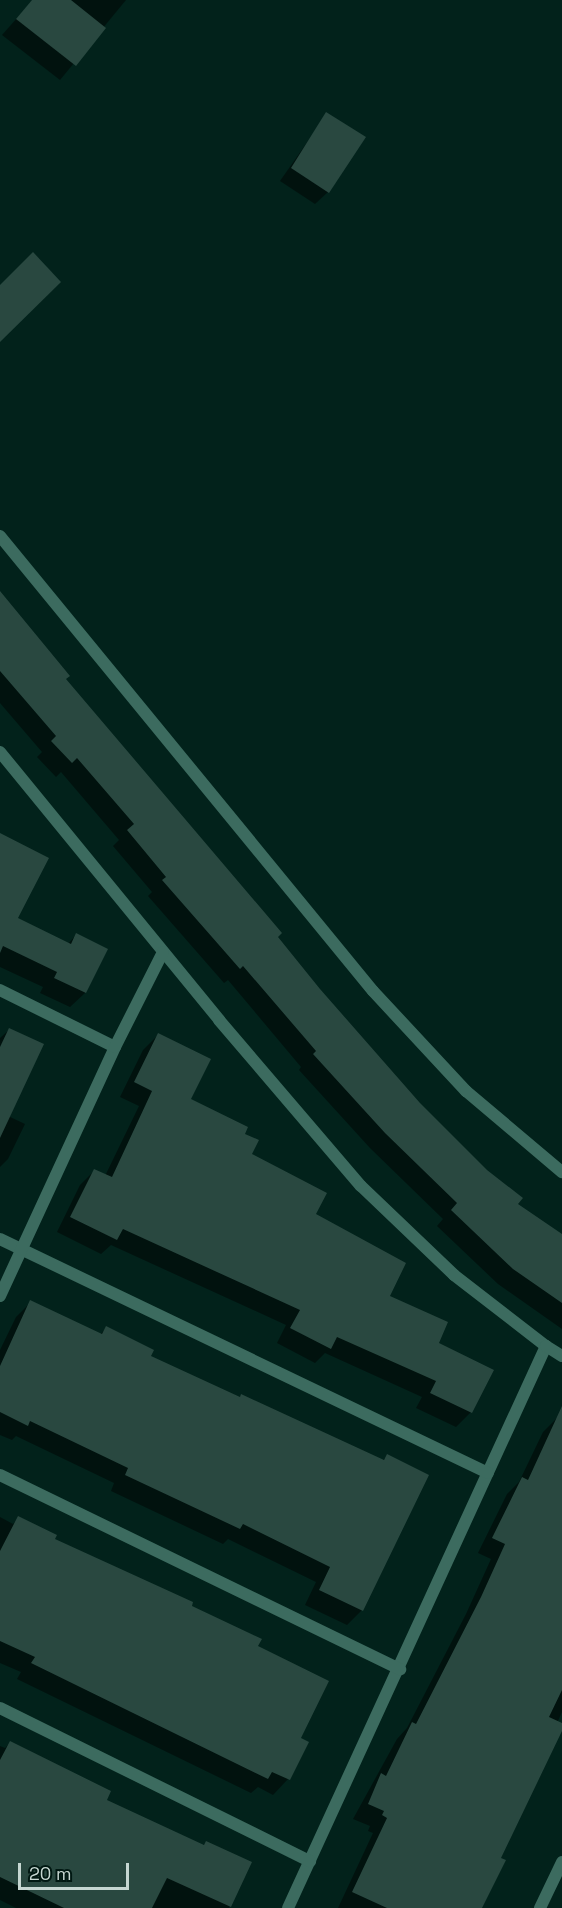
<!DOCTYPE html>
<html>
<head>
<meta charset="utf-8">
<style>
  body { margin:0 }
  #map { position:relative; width:562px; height:1908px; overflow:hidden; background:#02221b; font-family:"Space Grotesk",sans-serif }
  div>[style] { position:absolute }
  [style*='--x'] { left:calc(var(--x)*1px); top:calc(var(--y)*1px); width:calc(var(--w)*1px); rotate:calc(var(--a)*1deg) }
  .shadow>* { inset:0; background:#0007 }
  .building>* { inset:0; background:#294840 }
  .minor>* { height:12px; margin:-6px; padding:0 6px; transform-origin:6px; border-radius:6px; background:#3c6b5f }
  .tertiary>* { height:12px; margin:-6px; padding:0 6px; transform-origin:6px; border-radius:6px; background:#3c6b5f }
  span { translate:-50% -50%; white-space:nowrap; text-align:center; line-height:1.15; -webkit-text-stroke:4.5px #001812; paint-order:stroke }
  .scale { position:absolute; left:18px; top:1863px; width:111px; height:27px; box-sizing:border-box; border:3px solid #c6d7d2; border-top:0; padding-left:8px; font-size:18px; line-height:21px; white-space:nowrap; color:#c6d7d2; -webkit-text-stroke:4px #001812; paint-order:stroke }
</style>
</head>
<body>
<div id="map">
  <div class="shadow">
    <i style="clip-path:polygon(33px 0,126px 0,60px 80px,2px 35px)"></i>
    <i style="clip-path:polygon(327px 114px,328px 192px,315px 204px,280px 181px)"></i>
    <i style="clip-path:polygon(0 592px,68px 676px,64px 680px,319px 990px,419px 1104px,516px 1204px,562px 1235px,562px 1329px,498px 1284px,437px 1226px,443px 1219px,370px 1148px,299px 1070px,301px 1067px,228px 980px,224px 983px,148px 896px,152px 892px,113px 846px,119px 840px,61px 772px,56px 777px,37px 757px,42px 752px,0 703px)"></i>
    <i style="clip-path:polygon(0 835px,16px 919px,68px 944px,76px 935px,106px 950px,85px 993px,70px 1007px,40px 993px,43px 987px,0 967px)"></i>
    <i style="clip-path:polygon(9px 1030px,8px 1116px,25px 1124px,8px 1159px,0 1167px,0 1038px)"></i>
    <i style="clip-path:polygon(158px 1035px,189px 1100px,243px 1134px,250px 1155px,314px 1215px,388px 1297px,437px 1344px,471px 1412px,456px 1427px,416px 1408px,422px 1397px,325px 1353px,315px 1363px,277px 1343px,286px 1325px,111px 1245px,101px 1254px,57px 1232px,80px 1185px,95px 1170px,105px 1176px,139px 1106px,120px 1097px,143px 1050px)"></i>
    <i style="clip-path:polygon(31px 1302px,100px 1335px,106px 1328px,149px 1357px,382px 1461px,388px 1456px,362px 1610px,347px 1625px,305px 1605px,316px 1582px,228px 1539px,223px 1544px,111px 1491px,114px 1483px,16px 1436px,12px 1440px,0 1435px,0 1350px,16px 1317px)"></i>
    <i style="clip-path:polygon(558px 1417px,562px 1419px,562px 1712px,557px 1723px,562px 1727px,473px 1908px,338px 1908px,373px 1833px,368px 1831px,370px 1826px,353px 1819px,397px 1739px,407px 1728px,466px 1614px,491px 1559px,478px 1553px,507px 1494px,519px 1482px,543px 1432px)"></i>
    <i style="clip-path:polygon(0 1517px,13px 1524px,19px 1518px,53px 1539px,190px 1606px,256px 1646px,299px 1739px,307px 1743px,288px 1779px,273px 1795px,258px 1787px,251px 1793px,17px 1679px,21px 1672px,0 1663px)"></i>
    <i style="clip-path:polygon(10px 1743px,105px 1801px,202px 1846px,206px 1843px,250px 1863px,229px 1908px,16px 1908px,0 1900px,0 1746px,5px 1748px)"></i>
  </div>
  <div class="building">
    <i style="clip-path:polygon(32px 0,71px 0,106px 28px,76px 66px,16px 19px)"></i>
    <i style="clip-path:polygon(326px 112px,366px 137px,329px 193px,291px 168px)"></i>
    <i style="clip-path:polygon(33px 252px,61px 282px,0 342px,0 285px)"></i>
    <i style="clip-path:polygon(0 591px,70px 676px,66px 679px,282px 933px,278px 937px,320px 989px,420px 1103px,487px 1170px,523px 1198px,518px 1204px,562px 1234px,562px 1303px,513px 1269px,451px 1210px,457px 1203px,385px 1133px,313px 1054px,316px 1051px,243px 966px,240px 969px,162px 880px,166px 877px,127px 830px,134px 824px,77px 758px,72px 763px,51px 741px,56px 736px,0 671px)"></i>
    <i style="clip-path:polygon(0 833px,49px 858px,18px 918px,71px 944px,76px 933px,108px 949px,86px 993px,54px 978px,57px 972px,3px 946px,0 953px)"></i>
    <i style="clip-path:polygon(9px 1028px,44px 1044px,0 1138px,0 1047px)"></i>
    <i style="clip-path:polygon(158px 1033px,211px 1059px,191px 1099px,248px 1127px,245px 1134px,259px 1140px,252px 1154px,327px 1193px,316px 1214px,406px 1263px,390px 1296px,448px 1322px,439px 1343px,494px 1370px,472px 1413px,430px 1393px,436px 1381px,337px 1337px,331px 1349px,290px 1328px,300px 1310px,123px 1229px,117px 1240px,70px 1217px,94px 1169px,112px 1177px,152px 1091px,134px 1082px)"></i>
    <i style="clip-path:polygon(30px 1300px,102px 1334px,106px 1326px,154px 1350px,151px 1356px,240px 1397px,241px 1394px,384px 1460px,387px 1454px,429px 1475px,363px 1611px,319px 1590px,330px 1567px,243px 1524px,240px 1529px,125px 1475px,128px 1468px,30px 1421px,28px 1426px,0 1412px,0 1366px)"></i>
    <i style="clip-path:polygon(562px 1406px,562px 1690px,549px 1717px,562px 1723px,562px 1731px,501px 1858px,506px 1860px,482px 1908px,387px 1908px,352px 1892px,387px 1818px,382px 1815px,384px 1811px,368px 1804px,381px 1773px,386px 1776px,412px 1722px,416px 1724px,481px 1597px,505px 1544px,492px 1538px,522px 1477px,528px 1480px)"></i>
    <i style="clip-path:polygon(18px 1516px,57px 1535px,55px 1539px,193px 1602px,192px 1606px,262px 1639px,258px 1646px,329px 1681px,301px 1738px,309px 1742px,290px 1780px,272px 1772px,268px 1779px,31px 1663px,35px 1657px,0 1641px,0 1551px)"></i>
    <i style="clip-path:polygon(10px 1741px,111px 1791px,107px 1800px,204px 1845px,206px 1841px,252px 1862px,231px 1907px,167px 1878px,152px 1908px,64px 1908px,0 1877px,0 1760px)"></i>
  </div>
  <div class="minor">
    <i style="--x:0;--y:752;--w:346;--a:50.7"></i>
    <i style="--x:219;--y:1020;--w:218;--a:49.5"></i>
    <i style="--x:361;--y:1186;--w:129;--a:43.7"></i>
    <i style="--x:454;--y:1275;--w:116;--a:37.7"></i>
    <i style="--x:546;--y:1346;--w:618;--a:114.66"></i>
    <i style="--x:0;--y:990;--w:128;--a:26.4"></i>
    <i style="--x:0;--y:1239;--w:541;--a:25.62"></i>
    <i style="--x:0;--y:1296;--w:274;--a:-65.2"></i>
    <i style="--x:115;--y:1047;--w:106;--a:-63.2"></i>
    <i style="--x:546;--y:1346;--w:19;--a:32"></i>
    <i style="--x:0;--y:1475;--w:445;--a:25.9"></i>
    <i style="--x:0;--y:1708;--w:346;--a:26.3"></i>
    <i style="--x:540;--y:1908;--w:51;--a:-64.4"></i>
  </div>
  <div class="tertiary">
    <i style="--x:0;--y:536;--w:588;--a:50.66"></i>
    <i style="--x:373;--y:991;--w:137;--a:47.1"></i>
    <i style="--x:466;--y:1091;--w:126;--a:40.2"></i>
  </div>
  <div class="scale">20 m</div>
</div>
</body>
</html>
